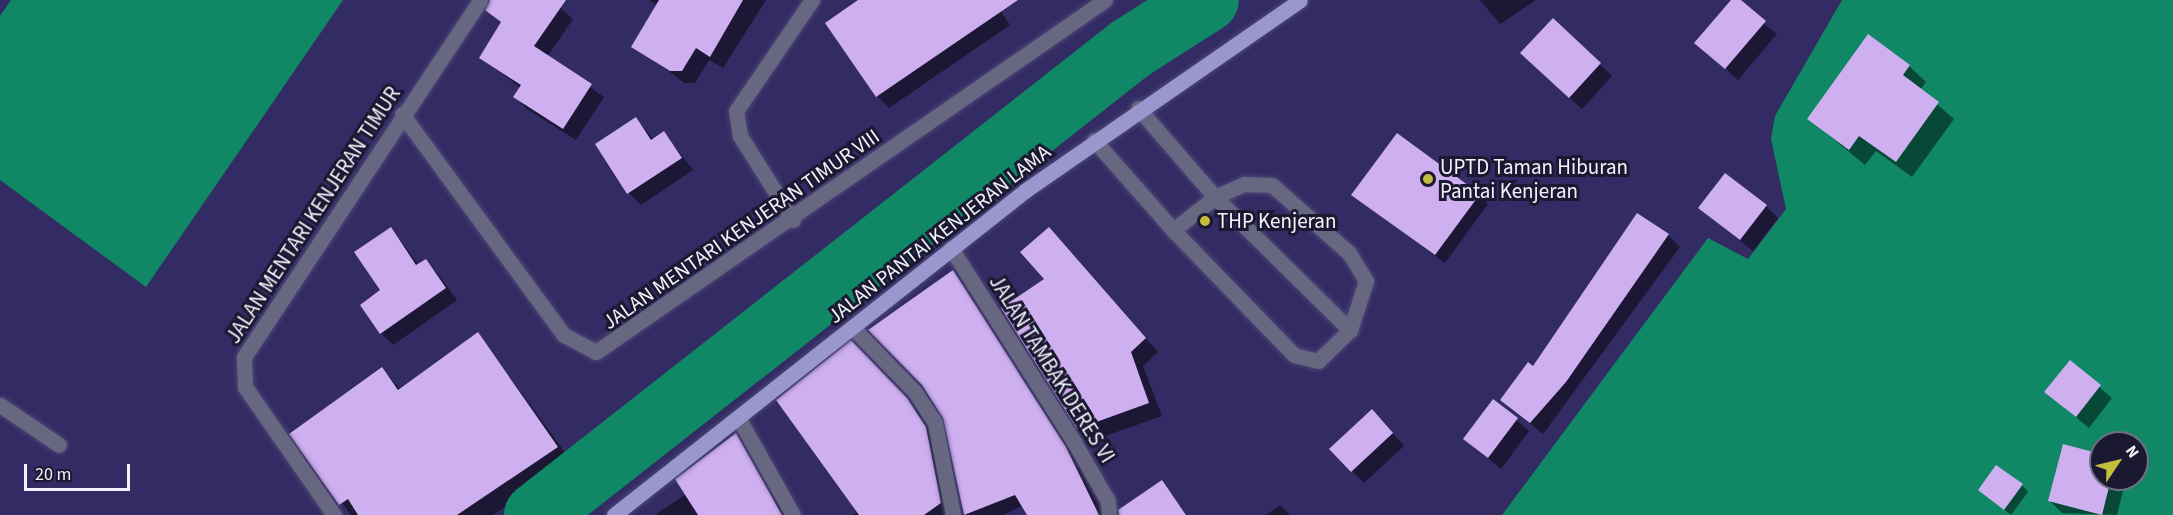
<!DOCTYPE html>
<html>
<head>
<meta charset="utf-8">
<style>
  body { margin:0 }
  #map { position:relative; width:2173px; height:515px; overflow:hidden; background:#332b63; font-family:"Source Sans 3",sans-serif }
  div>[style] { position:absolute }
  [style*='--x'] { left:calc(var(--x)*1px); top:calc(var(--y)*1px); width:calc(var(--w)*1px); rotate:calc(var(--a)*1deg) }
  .water>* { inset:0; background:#108865 }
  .shadow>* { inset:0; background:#0007 }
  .river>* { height:64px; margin:-32px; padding:0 32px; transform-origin:32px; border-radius:32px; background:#108865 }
  .building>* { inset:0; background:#ceafef }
  .roads { filter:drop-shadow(0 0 2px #4e4778) drop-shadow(0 0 2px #4e4778) }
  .minor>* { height:15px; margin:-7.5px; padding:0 7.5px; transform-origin:7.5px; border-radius:7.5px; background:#686782 }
  .major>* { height:15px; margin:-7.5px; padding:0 7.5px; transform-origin:7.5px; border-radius:7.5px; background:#9997ce }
  .dots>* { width:16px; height:16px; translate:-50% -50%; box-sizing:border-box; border:3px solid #1b1932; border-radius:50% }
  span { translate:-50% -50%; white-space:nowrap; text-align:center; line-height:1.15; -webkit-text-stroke:6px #1b1932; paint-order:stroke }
  .poi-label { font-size:21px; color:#f3f3fa }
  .left { translate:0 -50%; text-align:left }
  .street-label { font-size:21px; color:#f3f3fa }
  .north { position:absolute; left:2089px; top:431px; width:60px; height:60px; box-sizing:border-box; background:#1b1932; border:2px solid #717082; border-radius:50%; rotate:55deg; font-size:16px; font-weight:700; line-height:24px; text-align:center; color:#f3f3fa }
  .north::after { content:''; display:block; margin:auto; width:21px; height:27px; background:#c4bd3e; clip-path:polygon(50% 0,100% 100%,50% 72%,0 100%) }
  .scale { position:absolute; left:24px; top:464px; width:106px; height:27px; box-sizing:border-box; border:3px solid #f3f3fa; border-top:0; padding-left:8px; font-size:18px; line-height:21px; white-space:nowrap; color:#f3f3fa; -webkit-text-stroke:4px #1b1932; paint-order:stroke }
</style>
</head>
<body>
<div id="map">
  <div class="water">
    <i style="clip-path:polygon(11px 0,343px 0,146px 287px,0 180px,0 16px)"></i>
    <i style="clip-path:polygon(evenodd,1842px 0,2173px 0,2173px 515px,1502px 515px,1708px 238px,1748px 259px,1786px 209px,1771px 139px,1775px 116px,1842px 0,2101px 443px,2137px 443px,2137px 479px,2101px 479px,2101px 443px)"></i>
  </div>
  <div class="shadow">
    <i style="clip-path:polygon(501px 0,552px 0,573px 19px,547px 57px,604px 97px,576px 140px,527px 109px,515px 97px,521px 88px,481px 58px,502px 24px,492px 13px)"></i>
    <i style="clip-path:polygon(649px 0,766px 0,723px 68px,709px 60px,695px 83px,685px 83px,633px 46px,658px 6px)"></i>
    <i style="clip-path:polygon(859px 0,1008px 0,998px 7px,1010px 25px,889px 108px,877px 96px)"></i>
    <i style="clip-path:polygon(1480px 0,1536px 0,1500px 24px)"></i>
    <i style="clip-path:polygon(1733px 0,1777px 34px,1738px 80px,1697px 43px)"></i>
    <i style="clip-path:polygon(1553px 20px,1612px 76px,1582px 109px,1534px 65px)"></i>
    <i style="clip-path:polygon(1869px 36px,1909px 66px,1926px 82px,1920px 90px,1954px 119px,1912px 177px,1876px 151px,1865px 165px,1809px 119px)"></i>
    <i style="clip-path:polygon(636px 119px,654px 140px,664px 133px,693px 170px,641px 205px,629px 193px)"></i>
    <i style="clip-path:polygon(1353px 195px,1479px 195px,1488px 204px,1445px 263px)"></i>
    <i style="clip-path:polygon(1766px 206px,1778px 218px,1753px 251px,1700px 208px)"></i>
    <i style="clip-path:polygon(391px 228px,419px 265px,425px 260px,437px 273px,457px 300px,393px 345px,381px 333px)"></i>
    <i style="clip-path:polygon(1049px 229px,1158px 352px,1143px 366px,1162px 416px,1091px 441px,1078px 428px,1046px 279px)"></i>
    <i style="clip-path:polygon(1668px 235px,1680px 247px,1543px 434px,1502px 400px)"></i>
    <i style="clip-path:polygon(953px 272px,1075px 459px,1104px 515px,1029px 515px,1023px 505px,1004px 515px,963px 515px)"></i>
    <i style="clip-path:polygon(478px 334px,572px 462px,493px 515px,351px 515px,292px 434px,382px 369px,401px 390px)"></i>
    <i style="clip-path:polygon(851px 342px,917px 410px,935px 438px,950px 515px,853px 515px,858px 512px)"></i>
    <i style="clip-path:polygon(2070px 362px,2112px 398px,2089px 428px,2046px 392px)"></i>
    <i style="clip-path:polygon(1493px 401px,1529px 431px,1501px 469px,1465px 439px)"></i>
    <i style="clip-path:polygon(1384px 424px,1404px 446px,1364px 483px,1352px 471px)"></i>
    <i style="clip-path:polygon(735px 435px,784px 515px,655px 515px,686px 494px)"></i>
    <i style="clip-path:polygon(2101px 456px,2101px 479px,2126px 479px,2117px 515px,2062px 513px,2050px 501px)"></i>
    <i style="clip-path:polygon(1162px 482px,1187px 515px,1119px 515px,1120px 511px)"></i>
    <i style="clip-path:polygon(2022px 485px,2028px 492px,2011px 515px,1980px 490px)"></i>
    <i style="clip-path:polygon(1280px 505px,1290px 515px,1266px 515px)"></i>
  </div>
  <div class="river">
    <i style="--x:536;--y:515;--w:755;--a:-38.11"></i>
    <i style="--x:1130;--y:49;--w:91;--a:-32.5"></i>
  </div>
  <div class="building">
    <i style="clip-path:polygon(490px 0,566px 0,534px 46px,592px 84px,563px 129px,513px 97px,521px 85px,479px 58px,501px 22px,485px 10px)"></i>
    <i style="clip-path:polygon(659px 0,743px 0,710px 57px,696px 48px,682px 71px,670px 71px,631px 47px)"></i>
    <i style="clip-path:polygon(858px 0,1018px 0,876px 97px,825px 23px)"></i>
    <i style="clip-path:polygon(1731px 0,1741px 0,1766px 21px,1725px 69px,1694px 43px)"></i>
    <i style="clip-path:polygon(1553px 18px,1601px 63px,1569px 98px,1520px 53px)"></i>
    <i style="clip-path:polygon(1868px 34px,1910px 65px,1903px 75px,1939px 102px,1896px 162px,1859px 136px,1849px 150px,1807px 119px)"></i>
    <i style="clip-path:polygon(636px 117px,651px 140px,664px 131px,682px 158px,627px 194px,595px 144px)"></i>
    <i style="clip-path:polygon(1397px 133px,1480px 194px,1435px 255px,1351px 195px)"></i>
    <i style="clip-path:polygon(1725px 173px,1767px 205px,1740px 240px,1698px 208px)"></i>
    <i style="clip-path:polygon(1637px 213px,1669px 234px,1566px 382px,1530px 423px,1500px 400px,1528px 362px,1533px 366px)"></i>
    <i style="clip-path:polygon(391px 227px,416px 265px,426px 259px,446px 288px,380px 334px,360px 305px,380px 290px,354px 252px)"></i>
    <i style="clip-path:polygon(1049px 227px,1146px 338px,1131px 352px,1149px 403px,1077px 429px,1001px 308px,1044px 279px,1020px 252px)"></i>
    <i style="clip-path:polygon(953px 270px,1066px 447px,1099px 515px,1027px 515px,1015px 495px,964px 515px,943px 418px,922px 385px,868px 330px)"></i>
    <i style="clip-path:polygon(478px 332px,558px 447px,457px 515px,358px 515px,348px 499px,339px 505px,289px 434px,382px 367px,398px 390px)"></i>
    <i style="clip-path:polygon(851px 340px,907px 398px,926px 427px,941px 503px,924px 515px,859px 515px,776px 400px)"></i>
    <i style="clip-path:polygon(2070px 360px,2101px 385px,2076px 417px,2044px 392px)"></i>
    <i style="clip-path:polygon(1493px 399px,1518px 418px,1488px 458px,1463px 439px)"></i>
    <i style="clip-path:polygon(1372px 409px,1393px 433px,1351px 472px,1329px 449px)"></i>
    <i style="clip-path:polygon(736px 433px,782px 515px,698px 515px,675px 479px)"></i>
    <i style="clip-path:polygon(2063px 444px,2101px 454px,2101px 479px,2111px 479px,2102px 515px,2048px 501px)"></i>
    <i style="clip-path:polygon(1996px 465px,2023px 484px,2004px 510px,1978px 490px)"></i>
    <i style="clip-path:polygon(1162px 480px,1186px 515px,1119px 515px,1118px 510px)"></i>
  </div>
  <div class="roads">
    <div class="minor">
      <i style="--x:1138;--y:108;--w:118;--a:49.1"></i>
      <i style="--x:1215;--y:197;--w:190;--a:44.6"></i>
      <i style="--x:402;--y:114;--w:274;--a:53.8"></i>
      <i style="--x:564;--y:335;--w:36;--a:28"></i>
      <i style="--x:596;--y:352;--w:619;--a:-34.67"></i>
      <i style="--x:1094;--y:140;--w:120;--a:48.7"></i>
      <i style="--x:1173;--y:230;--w:174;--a:45.9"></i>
      <i style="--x:1294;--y:355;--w:25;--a:14"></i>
      <i style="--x:1318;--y:361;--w:45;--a:-44.1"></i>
      <i style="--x:1350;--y:330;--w:52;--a:-71.9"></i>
      <i style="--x:1366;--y:281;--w:33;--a:-121"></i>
      <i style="--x:1349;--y:253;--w:103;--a:-138.6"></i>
      <i style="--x:1272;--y:185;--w:28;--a:-178"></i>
      <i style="--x:1244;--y:184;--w:32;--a:156"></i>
      <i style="--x:1215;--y:197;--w:53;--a:141.8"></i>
      <i style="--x:793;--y:220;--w:99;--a:-122.2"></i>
      <i style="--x:740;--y:136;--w:25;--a:-99"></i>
      <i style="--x:736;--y:111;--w:135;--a:-55.6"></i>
      <i style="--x:951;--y:248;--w:230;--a:57.6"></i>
      <i style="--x:1074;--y:442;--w:68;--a:60"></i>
      <i style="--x:1108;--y:501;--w:14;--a:86"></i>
      <i style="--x:852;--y:327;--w:91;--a:45.9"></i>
      <i style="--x:915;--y:392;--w:37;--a:57"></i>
      <i style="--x:935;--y:423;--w:94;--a:78.9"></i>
      <i style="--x:0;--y:405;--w:71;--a:34.1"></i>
      <i style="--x:739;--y:419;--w:110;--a:60.6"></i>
      <i style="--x:334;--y:515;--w:156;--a:-124.8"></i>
      <i style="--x:245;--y:387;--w:30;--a:-92"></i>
      <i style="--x:244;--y:357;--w:428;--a:-56.5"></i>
    </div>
    <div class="major">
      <i style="--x:614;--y:515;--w:525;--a:-38.27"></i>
      <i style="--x:1026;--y:190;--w:333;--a:-34.7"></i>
    </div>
  </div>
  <div class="dots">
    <i style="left:1428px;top:179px;background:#c4bd3e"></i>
    <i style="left:1205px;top:221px;background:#c4bd3e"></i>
  </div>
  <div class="poi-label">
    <span class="left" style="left:1440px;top:179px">UPTD Taman Hiburan<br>Pantai Kenjeran</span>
    <span class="left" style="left:1217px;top:221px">THP Kenjeran</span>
  </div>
  <div class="street-label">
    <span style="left:313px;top:215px;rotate:-57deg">JALAN MENTARI KENJERAN TIMUR</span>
    <span style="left:741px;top:229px;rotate:-35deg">JALAN MENTARI KENJERAN TIMUR VIII</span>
    <span style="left:939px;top:234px;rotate:-38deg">JALAN PANTAI KENJERAN LAMA</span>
    <span style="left:1052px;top:369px;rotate:58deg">JALAN TAMBAK DERES VI</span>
  </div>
  <div class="north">N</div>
  <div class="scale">20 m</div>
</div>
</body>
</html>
